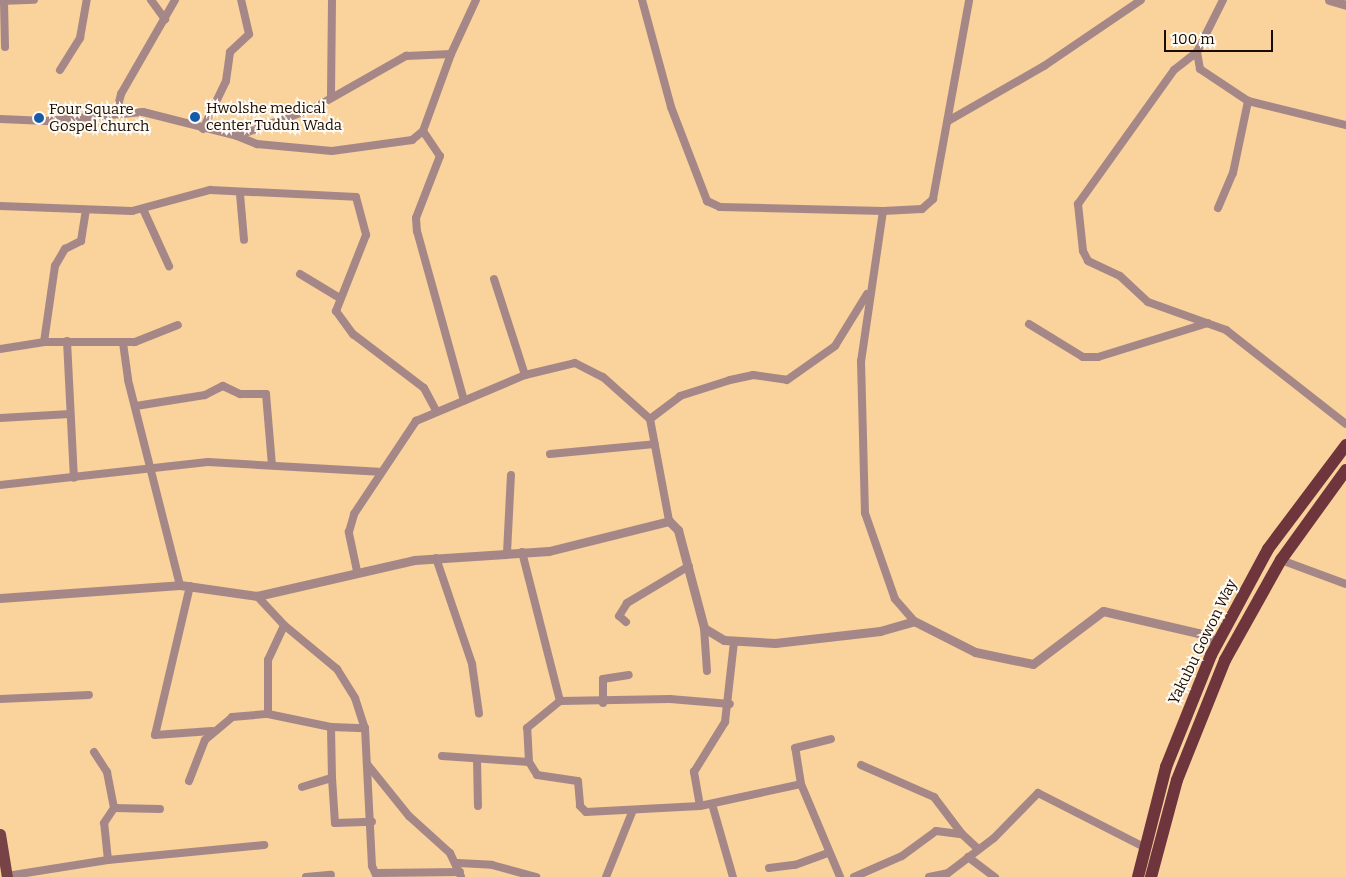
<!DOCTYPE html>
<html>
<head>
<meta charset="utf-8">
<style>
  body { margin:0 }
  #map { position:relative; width:1346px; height:877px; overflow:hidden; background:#fad29b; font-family:Bitter,serif }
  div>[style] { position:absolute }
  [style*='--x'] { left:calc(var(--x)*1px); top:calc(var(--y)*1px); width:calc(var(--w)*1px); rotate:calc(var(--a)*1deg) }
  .minor>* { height:8px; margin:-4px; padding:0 4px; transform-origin:4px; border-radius:4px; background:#a68788 }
  .tertiary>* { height:9px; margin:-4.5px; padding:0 4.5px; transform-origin:4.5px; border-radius:4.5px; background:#a68788 }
  .primary>* { height:11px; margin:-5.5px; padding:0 5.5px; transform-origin:5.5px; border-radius:5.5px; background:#774347 }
  .trunk>* { height:12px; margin:-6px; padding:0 6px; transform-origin:6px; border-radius:6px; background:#6e363c }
  .dots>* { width:14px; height:14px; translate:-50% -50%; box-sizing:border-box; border:2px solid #fefaf4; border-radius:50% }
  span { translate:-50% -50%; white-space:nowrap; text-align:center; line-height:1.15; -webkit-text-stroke:4px #fefaf4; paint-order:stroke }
  .poi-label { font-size:15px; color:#1a0c00 }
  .left { translate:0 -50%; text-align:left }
  .street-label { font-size:15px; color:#1a0c00 }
  .scale { position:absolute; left:1164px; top:30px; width:109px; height:22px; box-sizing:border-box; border:2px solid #1a0c00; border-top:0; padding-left:6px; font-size:15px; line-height:18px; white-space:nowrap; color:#1a0c00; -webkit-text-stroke:4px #fefaf4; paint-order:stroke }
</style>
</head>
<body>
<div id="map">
  <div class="minor">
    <i style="--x:151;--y:0;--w:24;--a:54"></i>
    <i style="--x:642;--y:0;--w:111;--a:74.8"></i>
    <i style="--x:671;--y:107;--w:101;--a:69"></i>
    <i style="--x:707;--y:201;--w:14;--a:25"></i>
    <i style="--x:720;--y:207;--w:163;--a:1.4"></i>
    <i style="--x:883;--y:211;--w:39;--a:-3"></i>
    <i style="--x:922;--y:209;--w:15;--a:-42"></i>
    <i style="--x:933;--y:199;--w:202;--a:-79.7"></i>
    <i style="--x:1223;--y:0;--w:58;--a:116.6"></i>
    <i style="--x:1197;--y:52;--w:17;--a:80"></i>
    <i style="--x:1200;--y:69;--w:58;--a:33.7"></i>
    <i style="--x:1248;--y:101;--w:101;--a:13.8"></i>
    <i style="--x:0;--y:1;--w:34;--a:-2"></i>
    <i style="--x:4;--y:2;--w:45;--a:88.7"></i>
    <i style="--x:1197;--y:52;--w:29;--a:142"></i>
    <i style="--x:1174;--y:70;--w:165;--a:125.6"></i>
    <i style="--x:1078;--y:204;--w:47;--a:83.9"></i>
    <i style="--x:1083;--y:251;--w:11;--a:63"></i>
    <i style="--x:1088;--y:261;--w:35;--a:25"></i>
    <i style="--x:1120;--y:276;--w:38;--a:43"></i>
    <i style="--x:1148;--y:302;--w:83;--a:19.7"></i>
    <i style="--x:1226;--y:330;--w:152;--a:38.1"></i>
    <i style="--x:60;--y:70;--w:38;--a:-58"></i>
    <i style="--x:80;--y:38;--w:39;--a:-80"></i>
    <i style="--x:331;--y:96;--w:96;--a:-89.4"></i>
    <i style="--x:116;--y:113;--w:20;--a:-75"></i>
    <i style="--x:121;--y:94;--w:108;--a:-60.1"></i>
    <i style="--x:0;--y:119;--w:47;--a:2.4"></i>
    <i style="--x:47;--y:121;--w:96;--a:-5.4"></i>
    <i style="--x:143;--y:112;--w:97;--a:14.3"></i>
    <i style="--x:237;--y:136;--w:82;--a:-20"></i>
    <i style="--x:314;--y:108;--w:106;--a:-29.5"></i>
    <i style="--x:406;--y:56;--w:45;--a:-2.5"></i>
    <i style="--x:451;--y:54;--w:60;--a:-65.2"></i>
    <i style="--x:948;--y:121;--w:111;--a:-29.8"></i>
    <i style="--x:1044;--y:66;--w:117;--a:-34.2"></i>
    <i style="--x:203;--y:129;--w:53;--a:-64.4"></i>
    <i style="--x:226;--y:81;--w:29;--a:-82"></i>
    <i style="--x:230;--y:52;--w:26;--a:-43"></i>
    <i style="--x:249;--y:34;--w:35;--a:-103"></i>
    <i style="--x:423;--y:131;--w:30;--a:56"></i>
    <i style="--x:440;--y:156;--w:66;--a:111.2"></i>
    <i style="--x:416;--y:218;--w:13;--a:86"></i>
    <i style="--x:417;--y:231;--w:176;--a:74.5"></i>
    <i style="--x:237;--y:136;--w:22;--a:22"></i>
    <i style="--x:257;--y:144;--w:75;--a:5.3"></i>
    <i style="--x:332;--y:151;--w:81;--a:-7.8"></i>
    <i style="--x:412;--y:140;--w:14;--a:-39"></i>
    <i style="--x:423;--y:131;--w:82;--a:-70"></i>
    <i style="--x:240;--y:194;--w:46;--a:85"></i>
    <i style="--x:0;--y:206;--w:132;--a:2.2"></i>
    <i style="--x:132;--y:211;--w:81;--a:-15.1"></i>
    <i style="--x:210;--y:190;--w:146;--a:2.7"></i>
    <i style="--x:356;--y:197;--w:39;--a:75"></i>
    <i style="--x:366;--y:235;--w:82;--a:111.5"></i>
    <i style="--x:336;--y:311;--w:29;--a:54"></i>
    <i style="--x:353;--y:334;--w:89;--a:37.3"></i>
    <i style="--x:424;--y:388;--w:26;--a:62"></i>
    <i style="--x:1218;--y:208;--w:38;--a:-67"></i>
    <i style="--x:1233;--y:173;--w:74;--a:-78.2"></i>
    <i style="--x:143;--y:209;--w:63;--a:65.5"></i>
    <i style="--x:883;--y:211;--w:152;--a:98.3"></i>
    <i style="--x:861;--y:361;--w:152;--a:88.5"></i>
    <i style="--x:865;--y:513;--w:91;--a:70.8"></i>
    <i style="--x:895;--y:599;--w:29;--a:49"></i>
    <i style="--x:300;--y:274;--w:44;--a:31.2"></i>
    <i style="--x:494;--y:279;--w:101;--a:72.1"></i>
    <i style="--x:1029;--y:324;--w:63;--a:31.4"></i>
    <i style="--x:1083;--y:357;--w:15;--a:0"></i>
    <i style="--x:1098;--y:357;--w:115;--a:-17.2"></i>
    <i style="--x:67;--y:341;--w:137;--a:87.1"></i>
    <i style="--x:44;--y:342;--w:77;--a:-81.8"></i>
    <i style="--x:55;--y:266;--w:20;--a:-60"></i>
    <i style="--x:65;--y:249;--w:18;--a:-27"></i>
    <i style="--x:81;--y:241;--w:30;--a:-81"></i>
    <i style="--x:123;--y:343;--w:37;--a:82"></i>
    <i style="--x:128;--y:380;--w:211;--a:75.8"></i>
    <i style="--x:0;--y:349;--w:45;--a:-9"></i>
    <i style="--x:44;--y:342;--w:91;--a:0"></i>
    <i style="--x:135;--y:342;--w:46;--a:-21.6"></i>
    <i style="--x:136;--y:406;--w:70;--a:-9.1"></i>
    <i style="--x:205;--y:395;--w:20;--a:-27"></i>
    <i style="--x:223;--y:386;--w:19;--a:25"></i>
    <i style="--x:240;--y:394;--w:26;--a:0"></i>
    <i style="--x:266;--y:394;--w:71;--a:85.2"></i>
    <i style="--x:0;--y:418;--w:70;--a:-3.3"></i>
    <i style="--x:650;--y:419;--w:38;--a:-37"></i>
    <i style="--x:680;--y:396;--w:52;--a:-17.7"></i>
    <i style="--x:730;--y:380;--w:24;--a:-12"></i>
    <i style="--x:753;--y:375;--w:34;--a:8"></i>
    <i style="--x:787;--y:380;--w:59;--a:-35.3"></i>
    <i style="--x:835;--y:346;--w:61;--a:-58.4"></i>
    <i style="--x:550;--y:454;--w:105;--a:-5.4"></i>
    <i style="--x:0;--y:485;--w:209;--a:-6.3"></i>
    <i style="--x:208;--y:462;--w:171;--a:3.3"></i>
    <i style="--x:522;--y:552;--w:154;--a:75.7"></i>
    <i style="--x:507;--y:553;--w:78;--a:-87.1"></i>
    <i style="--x:436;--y:558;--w:112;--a:71.2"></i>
    <i style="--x:472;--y:664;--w:50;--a:82"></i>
    <i style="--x:1281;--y:560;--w:69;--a:20.3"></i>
    <i style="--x:357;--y:571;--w:40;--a:-102"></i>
    <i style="--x:349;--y:532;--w:19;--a:-74"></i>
    <i style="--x:354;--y:514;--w:112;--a:-56.3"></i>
    <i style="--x:416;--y:421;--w:118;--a:-22.9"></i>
    <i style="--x:525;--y:375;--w:51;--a:-13.5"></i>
    <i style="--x:575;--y:363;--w:31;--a:27"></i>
    <i style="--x:603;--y:377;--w:63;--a:41.8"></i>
    <i style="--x:650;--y:419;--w:104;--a:79.4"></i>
    <i style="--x:190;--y:586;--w:153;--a:103.2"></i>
    <i style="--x:155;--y:735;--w:57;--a:-4"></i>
    <i style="--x:257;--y:596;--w:40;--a:47"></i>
    <i style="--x:284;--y:625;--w:69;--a:39.7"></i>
    <i style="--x:337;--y:669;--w:34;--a:58"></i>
    <i style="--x:355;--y:698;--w:32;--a:72"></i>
    <i style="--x:365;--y:728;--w:138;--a:87.1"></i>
    <i style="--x:372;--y:866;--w:12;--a:66"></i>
    <i style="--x:626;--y:622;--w:9;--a:-139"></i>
    <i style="--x:619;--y:616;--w:15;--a:-58"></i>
    <i style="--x:627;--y:603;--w:72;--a:-30.8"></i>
    <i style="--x:704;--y:628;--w:43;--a:86"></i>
    <i style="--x:0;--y:699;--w:89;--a:-2.6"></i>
    <i style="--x:560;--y:701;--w:110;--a:-1"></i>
    <i style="--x:670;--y:699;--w:60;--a:4.8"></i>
    <i style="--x:603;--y:703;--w:24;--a:-90"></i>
    <i style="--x:603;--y:679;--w:26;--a:-9"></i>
    <i style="--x:268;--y:714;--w:54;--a:-90"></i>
    <i style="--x:268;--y:660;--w:38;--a:-65"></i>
    <i style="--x:331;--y:727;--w:51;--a:88.9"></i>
    <i style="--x:94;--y:752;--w:24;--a:57"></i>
    <i style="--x:107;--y:772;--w:37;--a:79"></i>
    <i style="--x:442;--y:756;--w:87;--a:3.9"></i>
    <i style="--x:529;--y:762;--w:15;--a:58"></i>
    <i style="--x:537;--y:775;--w:41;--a:8.3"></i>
    <i style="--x:578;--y:781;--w:25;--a:85"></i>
    <i style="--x:580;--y:806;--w:8;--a:45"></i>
    <i style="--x:586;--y:812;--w:114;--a:-3"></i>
    <i style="--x:700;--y:806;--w:103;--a:-12.3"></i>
    <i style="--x:801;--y:784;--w:101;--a:67.2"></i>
    <i style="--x:477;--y:759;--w:47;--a:88.8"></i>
    <i style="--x:529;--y:762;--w:34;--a:-93"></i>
    <i style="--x:527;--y:728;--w:43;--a:-39.3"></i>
    <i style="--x:367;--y:764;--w:67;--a:51.1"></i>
    <i style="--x:409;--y:816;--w:55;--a:42.1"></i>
    <i style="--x:450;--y:853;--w:26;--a:65"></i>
    <i style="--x:861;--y:765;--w:80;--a:23.7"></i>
    <i style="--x:934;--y:797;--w:46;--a:52.9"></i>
    <i style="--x:189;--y:781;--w:44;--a:-68.7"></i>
    <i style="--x:205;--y:740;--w:35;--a:-40"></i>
    <i style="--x:232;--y:717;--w:36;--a:-5"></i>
    <i style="--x:268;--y:714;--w:64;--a:11.7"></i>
    <i style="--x:331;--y:727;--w:34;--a:2"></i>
    <i style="--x:801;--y:784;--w:36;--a:-99"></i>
    <i style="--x:795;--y:748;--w:37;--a:-14"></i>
    <i style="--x:302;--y:787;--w:31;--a:-17"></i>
    <i style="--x:332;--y:778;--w:45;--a:86.2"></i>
    <i style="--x:335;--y:823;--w:37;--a:-2"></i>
    <i style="--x:712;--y:804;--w:76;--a:74"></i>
    <i style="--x:700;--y:806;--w:35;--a:-100"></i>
    <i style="--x:694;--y:772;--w:59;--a:-58.2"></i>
    <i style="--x:725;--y:722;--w:81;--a:-83.6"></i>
    <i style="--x:968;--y:857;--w:34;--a:37"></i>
    <i style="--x:108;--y:860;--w:37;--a:-96"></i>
    <i style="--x:104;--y:823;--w:18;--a:-56"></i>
    <i style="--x:114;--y:808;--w:46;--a:1.2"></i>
    <i style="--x:458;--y:863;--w:34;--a:3"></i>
    <i style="--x:492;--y:865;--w:46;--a:15.3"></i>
    <i style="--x:769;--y:868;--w:26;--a:-7"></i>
    <i style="--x:795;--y:865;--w:35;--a:-20"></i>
    <i style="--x:377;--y:873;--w:83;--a:-0.7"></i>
    <i style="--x:7;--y:876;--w:102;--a:-9"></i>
    <i style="--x:108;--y:860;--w:157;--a:-5.5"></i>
    <i style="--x:306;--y:877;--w:25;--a:-5"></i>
    <i style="--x:606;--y:877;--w:72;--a:-68.1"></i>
    <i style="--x:854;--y:877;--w:52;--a:-23.6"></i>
    <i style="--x:902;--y:856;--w:42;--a:-36.3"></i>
    <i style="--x:936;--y:831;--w:26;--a:7"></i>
    <i style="--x:962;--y:834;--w:22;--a:43"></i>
    <i style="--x:929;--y:877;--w:19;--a:-12"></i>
    <i style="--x:948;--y:873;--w:58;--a:-37.3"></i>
    <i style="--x:994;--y:838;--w:63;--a:-45.6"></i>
    <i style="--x:1038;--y:793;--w:119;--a:27"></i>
  </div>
  <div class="tertiary">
    <i style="--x:1329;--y:0;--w:18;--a:16"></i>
    <i style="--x:0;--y:598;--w:180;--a:-4.1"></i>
    <i style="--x:180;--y:585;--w:78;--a:8.1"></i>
    <i style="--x:257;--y:596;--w:161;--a:-12.9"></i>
    <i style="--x:414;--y:560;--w:135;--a:-3.8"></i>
    <i style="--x:549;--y:551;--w:124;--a:-14"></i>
    <i style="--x:669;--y:521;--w:13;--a:45"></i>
    <i style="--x:678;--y:530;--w:101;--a:75.1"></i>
    <i style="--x:704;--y:628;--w:23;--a:31"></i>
    <i style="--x:724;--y:640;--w:51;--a:3.4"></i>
    <i style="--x:775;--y:643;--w:106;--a:-6.5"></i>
    <i style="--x:880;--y:631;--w:35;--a:-16"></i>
    <i style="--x:914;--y:621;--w:68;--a:26.9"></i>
    <i style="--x:975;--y:652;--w:59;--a:11.7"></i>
    <i style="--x:1033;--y:664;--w:88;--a:-37.1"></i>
    <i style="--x:1103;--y:611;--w:98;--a:13"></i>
    <i style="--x:1198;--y:633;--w:22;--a:24"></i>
  </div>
  <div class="primary">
    <i style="--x:0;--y:834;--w:44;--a:80.8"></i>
  </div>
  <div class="trunk">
    <i style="--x:1138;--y:877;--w:114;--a:-75.7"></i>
    <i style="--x:1166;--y:767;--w:121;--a:-68.1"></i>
    <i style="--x:1211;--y:655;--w:120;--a:-61.7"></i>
    <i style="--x:1268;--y:549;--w:130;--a:-53.1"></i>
    <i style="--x:1151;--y:877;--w:100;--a:-75"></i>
    <i style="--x:1177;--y:780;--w:129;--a:-68.2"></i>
    <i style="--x:1225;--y:660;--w:115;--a:-60.8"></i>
    <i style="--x:1281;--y:560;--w:111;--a:-54.2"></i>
  </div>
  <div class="dots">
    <i style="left:195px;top:117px;background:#165aaa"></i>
    <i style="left:39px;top:118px;background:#165aaa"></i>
  </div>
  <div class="poi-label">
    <span class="left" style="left:206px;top:117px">Hwolshe medical<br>center Tudun Wada</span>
    <span class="left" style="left:49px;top:118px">Four Square<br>Gospel church</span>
  </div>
  <div class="street-label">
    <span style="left:1203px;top:642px;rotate:-64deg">Yakubu Gowon Way</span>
  </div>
  <div class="scale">100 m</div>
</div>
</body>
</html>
